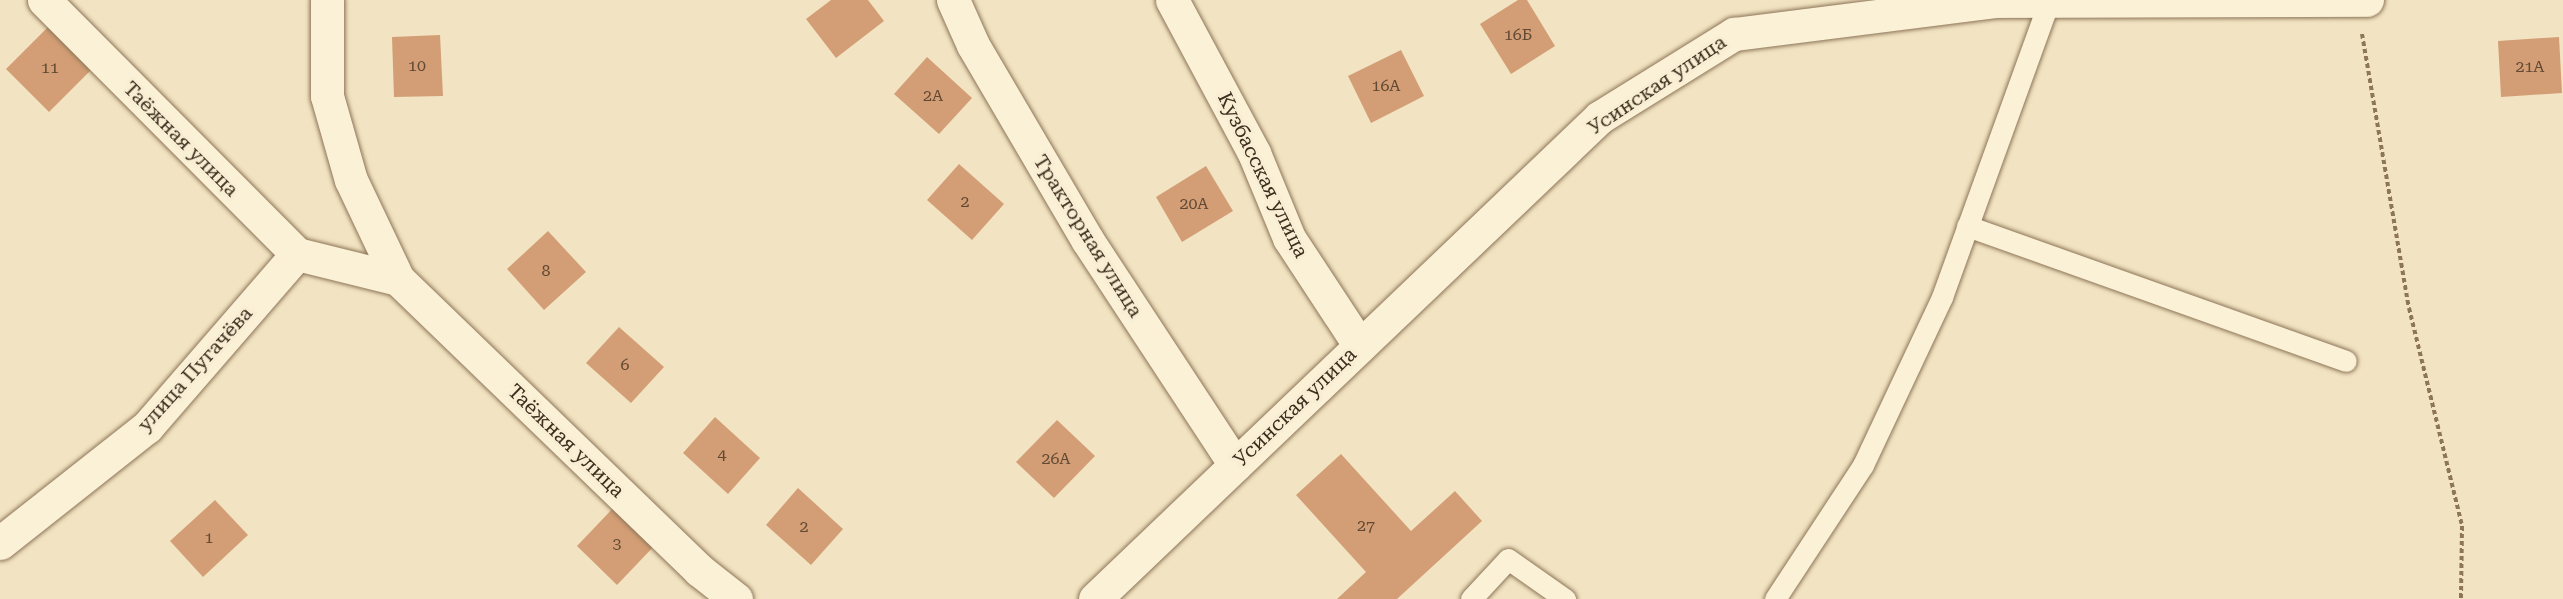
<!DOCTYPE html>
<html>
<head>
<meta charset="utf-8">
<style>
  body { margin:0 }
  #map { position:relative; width:2563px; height:599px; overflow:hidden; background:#f2e4c2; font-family:"Roboto Serif",serif }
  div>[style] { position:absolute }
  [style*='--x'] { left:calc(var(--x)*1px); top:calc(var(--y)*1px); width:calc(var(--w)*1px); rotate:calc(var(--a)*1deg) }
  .building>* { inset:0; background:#d39e75 }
  .path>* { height:4px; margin-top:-2px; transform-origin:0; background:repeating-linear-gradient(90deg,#8d7558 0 4.5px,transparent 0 7.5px) }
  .roads { filter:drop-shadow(0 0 2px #8d7558) drop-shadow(0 0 2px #8d7558) }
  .service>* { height:21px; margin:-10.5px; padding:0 10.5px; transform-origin:10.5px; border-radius:10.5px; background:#fbf1d7 }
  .minor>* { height:33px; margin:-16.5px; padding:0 16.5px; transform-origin:16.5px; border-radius:16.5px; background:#fbf1d7 }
  .tertiary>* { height:33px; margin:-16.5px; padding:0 16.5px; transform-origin:16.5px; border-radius:16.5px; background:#fbf1d7 }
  span { translate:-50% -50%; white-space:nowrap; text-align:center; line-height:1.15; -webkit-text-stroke:6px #f8eed3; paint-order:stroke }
  .number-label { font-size:16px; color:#624933 }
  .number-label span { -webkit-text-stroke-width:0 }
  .street-label { font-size:20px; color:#3c2d1d }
</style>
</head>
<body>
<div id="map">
  <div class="building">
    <i style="clip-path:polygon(831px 0,868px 0,884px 21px,836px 58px,806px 19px)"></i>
    <i style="clip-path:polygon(1518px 0,1527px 0,1555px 46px,1511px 74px,1480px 24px)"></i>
    <i style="clip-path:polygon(50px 25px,93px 68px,49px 112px,6px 69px)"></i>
    <i style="clip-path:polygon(440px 35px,443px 96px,394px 97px,392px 37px)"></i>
    <i style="clip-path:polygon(2559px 37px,2562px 93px,2501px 97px,2498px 41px)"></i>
    <i style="clip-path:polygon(1401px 50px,1424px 96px,1371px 123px,1348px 76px)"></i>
    <i style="clip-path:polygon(927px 57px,972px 98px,939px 134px,894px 94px)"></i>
    <i style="clip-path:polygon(959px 164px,1004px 204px,972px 240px,927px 200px)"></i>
    <i style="clip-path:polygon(1206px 166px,1233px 211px,1182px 242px,1156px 197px)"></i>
    <i style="clip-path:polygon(548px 231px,586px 272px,544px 310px,507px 269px)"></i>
    <i style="clip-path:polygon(619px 327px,664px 367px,631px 403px,586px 363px)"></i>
    <i style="clip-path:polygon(715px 417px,760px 458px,728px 494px,683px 453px)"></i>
    <i style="clip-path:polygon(1057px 420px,1095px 456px,1054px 498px,1016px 462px)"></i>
    <i style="clip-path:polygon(1341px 454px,1411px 531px,1455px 491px,1482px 521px,1397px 599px,1337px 599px,1366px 572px,1296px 495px)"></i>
    <i style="clip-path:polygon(798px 488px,843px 529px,811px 565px,766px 525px)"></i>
    <i style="clip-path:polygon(215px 500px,248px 535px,203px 577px,170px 541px)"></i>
    <i style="clip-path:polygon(617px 504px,657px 543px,617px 585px,577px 546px)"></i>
  </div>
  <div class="path">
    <i style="--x:2362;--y:34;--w:278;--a:80.3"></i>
    <i style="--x:2409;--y:308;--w:224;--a:76.3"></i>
    <i style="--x:2462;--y:526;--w:73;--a:90.8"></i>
  </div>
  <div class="roads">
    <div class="service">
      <i style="--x:1967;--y:226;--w:402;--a:19.6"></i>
      <i style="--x:1471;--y:599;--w:54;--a:-47.2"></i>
      <i style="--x:1508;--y:559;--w:70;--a:35.1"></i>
      <i style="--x:1775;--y:599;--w:160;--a:-56.7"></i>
      <i style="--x:1863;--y:465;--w:186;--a:-64.8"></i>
      <i style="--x:1942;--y:297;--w:315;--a:-70.1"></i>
    </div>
    <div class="minor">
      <i style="--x:44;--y:0;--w:359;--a:45.1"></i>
      <i style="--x:297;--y:254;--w:104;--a:13.9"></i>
      <i style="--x:327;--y:0;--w:96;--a:90"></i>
      <i style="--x:327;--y:96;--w:87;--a:74.1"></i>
      <i style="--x:351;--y:180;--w:110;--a:64.6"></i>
      <i style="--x:398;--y:279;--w:419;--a:44"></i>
      <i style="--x:699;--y:570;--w:47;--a:38.1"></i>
      <i style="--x:953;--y:0;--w:49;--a:66"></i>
      <i style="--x:973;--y:45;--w:227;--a:59.6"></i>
      <i style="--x:1088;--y:241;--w:268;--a:56.7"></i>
      <i style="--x:1172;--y:0;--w:174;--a:61.8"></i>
      <i style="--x:1254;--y:153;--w:92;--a:67.6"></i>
      <i style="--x:1289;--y:238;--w:129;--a:56.7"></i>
      <i style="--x:0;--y:543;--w:187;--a:-38.3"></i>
      <i style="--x:147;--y:427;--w:229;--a:-49.1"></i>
    </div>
    <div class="tertiary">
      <i style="--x:1095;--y:599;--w:698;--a:-43.67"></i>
      <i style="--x:1600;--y:117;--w:158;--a:-31.8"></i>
      <i style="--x:1734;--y:34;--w:262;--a:-7.2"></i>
      <i style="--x:1994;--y:1;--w:373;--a:-0.2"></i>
    </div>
  </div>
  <div class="number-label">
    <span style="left:1518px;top:35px">16Б</span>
    <span style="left:417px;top:66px">10</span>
    <span style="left:2530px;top:67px">21А</span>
    <span style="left:50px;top:68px">11</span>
    <span style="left:1386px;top:86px">16А</span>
    <span style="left:933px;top:96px">2А</span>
    <span style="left:965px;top:202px">2</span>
    <span style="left:1194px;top:204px">20А</span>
    <span style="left:546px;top:271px">8</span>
    <span style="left:625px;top:365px">6</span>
    <span style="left:722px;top:455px">4</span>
    <span style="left:1056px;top:459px">26А</span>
    <span style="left:1366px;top:526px">27</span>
    <span style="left:804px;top:527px">2</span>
    <span style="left:209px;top:538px">1</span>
    <span style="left:617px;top:544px">3</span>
  </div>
  <div class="street-label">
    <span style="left:1657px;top:85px;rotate:-34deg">Усинская улица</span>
    <span style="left:181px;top:139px;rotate:45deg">Таёжная улица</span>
    <span style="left:1263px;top:175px;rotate:64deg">Кузбасская улица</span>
    <span style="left:1088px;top:236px;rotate:58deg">Тракторная улица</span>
    <span style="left:195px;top:369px;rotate:-48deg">улица Пугачёва</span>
    <span style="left:1295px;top:407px;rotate:-44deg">Усинская улица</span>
    <span style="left:566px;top:441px;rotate:44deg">Таёжная улица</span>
  </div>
</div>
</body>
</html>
